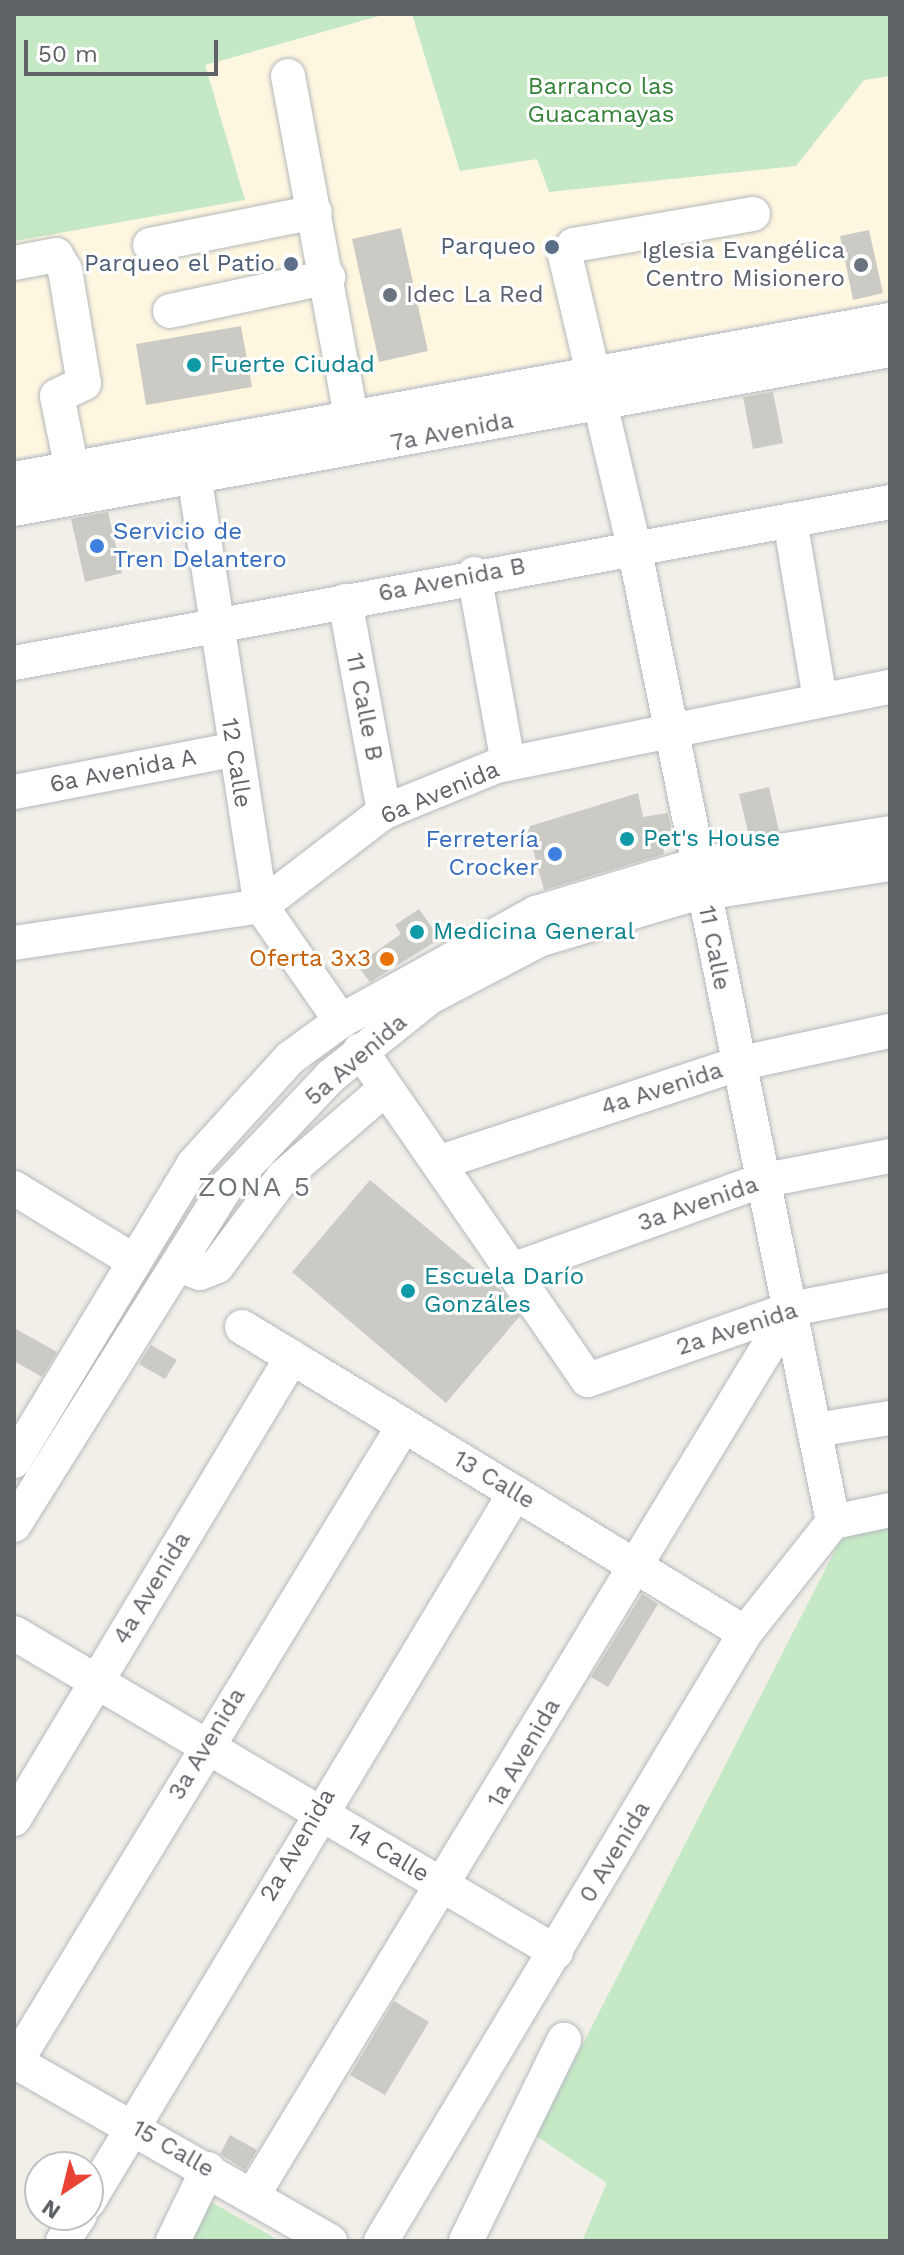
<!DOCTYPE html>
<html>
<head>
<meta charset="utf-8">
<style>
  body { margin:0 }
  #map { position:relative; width:904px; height:2255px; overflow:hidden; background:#f1efe8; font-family:"Work Sans",sans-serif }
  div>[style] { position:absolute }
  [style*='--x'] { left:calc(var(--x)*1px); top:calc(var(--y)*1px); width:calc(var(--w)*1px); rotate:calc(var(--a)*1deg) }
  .commercial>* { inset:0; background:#fef7e0 }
  .green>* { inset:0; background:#c5e8c5 }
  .building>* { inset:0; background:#cccac5 }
  .roads { filter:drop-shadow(0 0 2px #b5b8bc) drop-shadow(0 0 2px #b5b8bc) }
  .minor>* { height:34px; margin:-17px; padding:0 17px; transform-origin:17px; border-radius:17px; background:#fff }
  .dots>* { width:22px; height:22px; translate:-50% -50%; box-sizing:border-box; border:4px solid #fff; border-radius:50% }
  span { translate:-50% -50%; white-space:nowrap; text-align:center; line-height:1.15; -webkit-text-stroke:6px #fff; paint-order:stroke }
  .park-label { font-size:24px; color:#348238 }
  .service-label { font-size:24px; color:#4e5e75 }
  .right { translate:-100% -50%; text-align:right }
  .worship-label { font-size:24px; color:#5b616d }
  .left { translate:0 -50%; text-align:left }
  .culture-label { font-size:24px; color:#0d838f }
  .street-label { font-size:24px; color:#5f6368 }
  .shop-label { font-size:24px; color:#366cbe }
  .food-label { font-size:24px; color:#c56008 }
  .quarter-label { font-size:28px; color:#70757a; letter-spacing:2px }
  .frame { position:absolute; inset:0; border:16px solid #5f6368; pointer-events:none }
  .north { position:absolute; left:24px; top:2151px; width:80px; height:80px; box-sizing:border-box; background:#fff; border:2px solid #bfc1c3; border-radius:50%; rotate:215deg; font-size:22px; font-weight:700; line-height:32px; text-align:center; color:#5f6368 }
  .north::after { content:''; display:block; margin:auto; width:28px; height:36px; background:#ea4335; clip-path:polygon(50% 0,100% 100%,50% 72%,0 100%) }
  .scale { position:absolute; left:24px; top:40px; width:194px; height:36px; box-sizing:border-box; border:4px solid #5f6368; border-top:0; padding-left:10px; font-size:24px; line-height:28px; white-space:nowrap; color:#5f6368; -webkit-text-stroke:6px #fff; paint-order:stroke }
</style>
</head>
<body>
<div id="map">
  <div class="commercial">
    <i style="clip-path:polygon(386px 14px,412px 14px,460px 171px,537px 159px,796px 166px,864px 80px,890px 76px,890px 300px,14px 458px,14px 241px,245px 200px,204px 65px)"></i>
  </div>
  <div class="green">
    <i style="clip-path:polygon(14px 14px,386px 14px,205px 65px,245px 200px,14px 241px)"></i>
    <i style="clip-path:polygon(412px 14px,890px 14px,890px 76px,864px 80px,796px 166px,549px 192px,537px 159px,460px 171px)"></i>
    <i style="clip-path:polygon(890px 1506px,890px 2241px,582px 2241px,607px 2183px,536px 2136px,855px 1511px)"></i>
    <i style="clip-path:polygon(204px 2198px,280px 2241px,185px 2241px)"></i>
  </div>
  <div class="building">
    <i style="clip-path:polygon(401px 228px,428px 351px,379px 362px,352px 239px)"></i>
    <i style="clip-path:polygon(869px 230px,883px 293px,853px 300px,840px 236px)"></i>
    <i style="clip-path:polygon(241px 326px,252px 387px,146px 405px,136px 344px)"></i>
    <i style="clip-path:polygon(773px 392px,783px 443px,753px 449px,743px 397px)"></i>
    <i style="clip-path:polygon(108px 512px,122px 573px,85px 582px,71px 519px)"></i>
    <i style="clip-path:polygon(769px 787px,779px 831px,749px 836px,739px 794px)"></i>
    <i style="clip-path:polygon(638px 793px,643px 817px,668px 813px,674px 844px,663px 846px,664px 854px,544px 890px,527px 827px)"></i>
    <i style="clip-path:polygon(419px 909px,440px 939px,370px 982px,357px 965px,401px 934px,395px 925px)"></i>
    <i style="clip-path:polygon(370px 1180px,504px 1293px,520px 1316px,446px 1403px,292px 1272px)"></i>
    <i style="clip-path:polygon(14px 1328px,57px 1352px,42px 1377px,14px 1361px)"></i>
    <i style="clip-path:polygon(151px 1345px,177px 1360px,165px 1379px,139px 1364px)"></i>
    <i style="clip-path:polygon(642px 1594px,658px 1604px,608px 1687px,591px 1677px)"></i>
    <i style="clip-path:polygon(394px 2001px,429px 2022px,385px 2095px,350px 2075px)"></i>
    <i style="clip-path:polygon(230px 2135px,257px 2150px,245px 2170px,220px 2154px)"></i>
  </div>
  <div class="roads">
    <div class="minor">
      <i style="--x:288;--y:76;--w:347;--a:79.5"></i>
      <i style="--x:753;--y:214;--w:182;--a:170.2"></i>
      <i style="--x:574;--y:245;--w:13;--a:132"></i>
      <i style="--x:565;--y:255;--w:300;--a:76.7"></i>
      <i style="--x:634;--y:547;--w:995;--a:78.46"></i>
      <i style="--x:150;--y:245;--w:168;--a:-11.3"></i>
      <i style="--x:14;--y:263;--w:43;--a:-10.8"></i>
      <i style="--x:56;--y:255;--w:17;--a:59"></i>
      <i style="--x:65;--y:270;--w:115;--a:80.5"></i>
      <i style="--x:84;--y:383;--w:30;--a:154"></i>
      <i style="--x:57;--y:396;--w:95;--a:78.5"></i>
      <i style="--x:170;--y:311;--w:162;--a:-12.1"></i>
      <i style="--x:14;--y:479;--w:890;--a:-10.29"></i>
      <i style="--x:195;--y:481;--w:430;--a:81.2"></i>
      <i style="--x:261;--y:906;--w:140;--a:55.2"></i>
      <i style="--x:14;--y:509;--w:890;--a:-10.29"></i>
      <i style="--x:790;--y:520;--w:181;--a:80.5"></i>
      <i style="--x:474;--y:574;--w:192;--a:79.8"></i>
      <i style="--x:345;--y:601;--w:215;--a:79.5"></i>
      <i style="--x:14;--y:663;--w:891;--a:-10.41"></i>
      <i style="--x:14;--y:792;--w:222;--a:-10.9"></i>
      <i style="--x:14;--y:943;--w:250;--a:-8.5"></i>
      <i style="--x:261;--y:906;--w:155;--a:-37.4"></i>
      <i style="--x:384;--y:812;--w:122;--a:-22.2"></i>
      <i style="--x:497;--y:766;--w:401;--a:-11.4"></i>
      <i style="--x:360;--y:1050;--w:401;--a:55.4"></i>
      <i style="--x:588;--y:1380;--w:215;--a:-19.3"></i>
      <i style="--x:791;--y:1309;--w:101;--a:-10.9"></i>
      <i style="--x:438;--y:1163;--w:315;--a:-18.3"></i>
      <i style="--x:737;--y:1064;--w:157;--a:-12.2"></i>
      <i style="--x:14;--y:1188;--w:140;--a:31.3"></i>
      <i style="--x:178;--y:1265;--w:23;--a:20"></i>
      <i style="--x:200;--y:1273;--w:18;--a:-22"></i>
      <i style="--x:217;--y:1266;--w:111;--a:-53.4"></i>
      <i style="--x:283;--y:1177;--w:136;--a:-40.8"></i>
      <i style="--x:512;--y:1270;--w:263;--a:-19.7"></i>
      <i style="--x:760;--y:1181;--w:132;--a:-10.9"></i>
      <i style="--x:242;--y:1327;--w:589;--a:31.31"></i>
      <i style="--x:815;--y:1430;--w:76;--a:-9.1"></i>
      <i style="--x:14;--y:1461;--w:346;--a:-58.8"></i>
      <i style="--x:193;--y:1165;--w:144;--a:-47.8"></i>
      <i style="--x:290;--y:1058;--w:63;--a:-36"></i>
      <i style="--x:341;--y:1021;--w:223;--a:-29"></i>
      <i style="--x:536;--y:913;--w:170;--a:-16.7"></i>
      <i style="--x:699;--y:864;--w:193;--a:-9.2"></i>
      <i style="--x:14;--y:1525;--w:400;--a:-57.9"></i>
      <i style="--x:227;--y:1186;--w:151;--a:-46.6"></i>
      <i style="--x:331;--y:1076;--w:127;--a:-38.6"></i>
      <i style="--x:430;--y:997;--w:125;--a:-27.6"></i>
      <i style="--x:541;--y:939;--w:155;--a:-16.5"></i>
      <i style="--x:690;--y:895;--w:202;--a:-8.8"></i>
      <i style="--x:14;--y:1633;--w:629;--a:30.48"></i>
      <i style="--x:14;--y:1819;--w:539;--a:-58.96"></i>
      <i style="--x:14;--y:2061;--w:364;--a:29.7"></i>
      <i style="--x:14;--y:2065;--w:749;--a:-58.64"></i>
      <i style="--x:253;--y:2195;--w:1037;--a:-58.73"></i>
      <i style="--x:88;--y:2202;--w:828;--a:-58.94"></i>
      <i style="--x:63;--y:2241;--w:31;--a:-57"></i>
      <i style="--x:173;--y:2241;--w:80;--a:-64.1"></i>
      <i style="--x:381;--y:2241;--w:709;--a:-59.09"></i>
      <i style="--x:745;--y:1633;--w:142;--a:-51.6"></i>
      <i style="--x:833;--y:1522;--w:58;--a:-11.9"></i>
      <i style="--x:466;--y:2241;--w:224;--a:-64"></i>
    </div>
  </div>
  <div class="dots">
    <i style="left:552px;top:247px;background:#5c6f8a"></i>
    <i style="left:291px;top:264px;background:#5c6f8a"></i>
    <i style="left:861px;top:265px;background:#6b7280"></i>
    <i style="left:390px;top:295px;background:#6b7280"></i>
    <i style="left:194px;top:365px;background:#0f9aa8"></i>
    <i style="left:97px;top:546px;background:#3f7fe0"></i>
    <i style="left:627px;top:839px;background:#0f9aa8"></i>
    <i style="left:555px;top:854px;background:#3f7fe0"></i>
    <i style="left:417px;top:932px;background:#0f9aa8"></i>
    <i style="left:387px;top:959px;background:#e8710a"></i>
    <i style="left:408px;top:1291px;background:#0f9aa8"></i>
  </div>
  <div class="park-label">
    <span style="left:601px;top:101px">Barranco las<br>Guacamayas</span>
  </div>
  <div class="service-label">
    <span class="right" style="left:536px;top:247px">Parqueo</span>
    <span class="right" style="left:275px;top:264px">Parqueo el Patio</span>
  </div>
  <div class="worship-label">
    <span class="right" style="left:845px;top:265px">Iglesia Evangélica<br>Centro Misionero</span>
    <span class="left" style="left:406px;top:295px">Idec La Red</span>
  </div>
  <div class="culture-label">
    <span class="left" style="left:210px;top:365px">Fuerte Ciudad</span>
    <span class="left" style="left:643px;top:839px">Pet's House</span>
    <span class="left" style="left:433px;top:932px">Medicina General</span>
    <span class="left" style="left:424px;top:1291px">Escuela Darío<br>Gonzáles</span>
  </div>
  <div class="street-label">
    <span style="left:452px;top:432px;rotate:-11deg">7a Avenida</span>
    <span style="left:452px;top:580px;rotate:-11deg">6a Avenida B</span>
    <span style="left:364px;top:707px;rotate:79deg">11 Calle B</span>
    <span style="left:236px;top:763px;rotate:81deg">12 Calle</span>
    <span style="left:123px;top:771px;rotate:-11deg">6a Avenida A</span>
    <span style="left:440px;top:793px;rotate:-23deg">6a Avenida</span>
    <span style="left:714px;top:948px;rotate:79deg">11 Calle</span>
    <span style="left:356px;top:1060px;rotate:-41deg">5a Avenida</span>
    <span style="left:662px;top:1089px;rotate:-18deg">4a Avenida</span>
    <span style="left:698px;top:1204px;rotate:-19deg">3a Avenida</span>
    <span style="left:737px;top:1329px;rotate:-18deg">2a Avenida</span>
    <span style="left:494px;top:1480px;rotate:31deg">13 Calle</span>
    <span style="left:152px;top:1588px;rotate:-59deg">4a Avenida</span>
    <span style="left:207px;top:1744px;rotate:-59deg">3a Avenida</span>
    <span style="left:524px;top:1753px;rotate:-60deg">1a Avenida</span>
    <span style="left:298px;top:1845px;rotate:-60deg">2a Avenida</span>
    <span style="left:615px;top:1852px;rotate:-59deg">0 Avenida</span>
    <span style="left:388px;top:1853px;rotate:31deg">14 Calle</span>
    <span style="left:173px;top:2149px;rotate:30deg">15 Calle</span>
  </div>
  <div class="shop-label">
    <span class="left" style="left:113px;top:546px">Servicio de<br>Tren Delantero</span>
    <span class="right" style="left:539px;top:854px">Ferretería<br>Crocker</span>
  </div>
  <div class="food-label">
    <span class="right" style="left:371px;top:959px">Oferta 3x3</span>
  </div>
  <div class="quarter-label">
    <span style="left:255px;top:1187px">ZONA 5</span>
  </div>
  <div class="frame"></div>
  <div class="north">N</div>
  <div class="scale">50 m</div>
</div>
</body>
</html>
